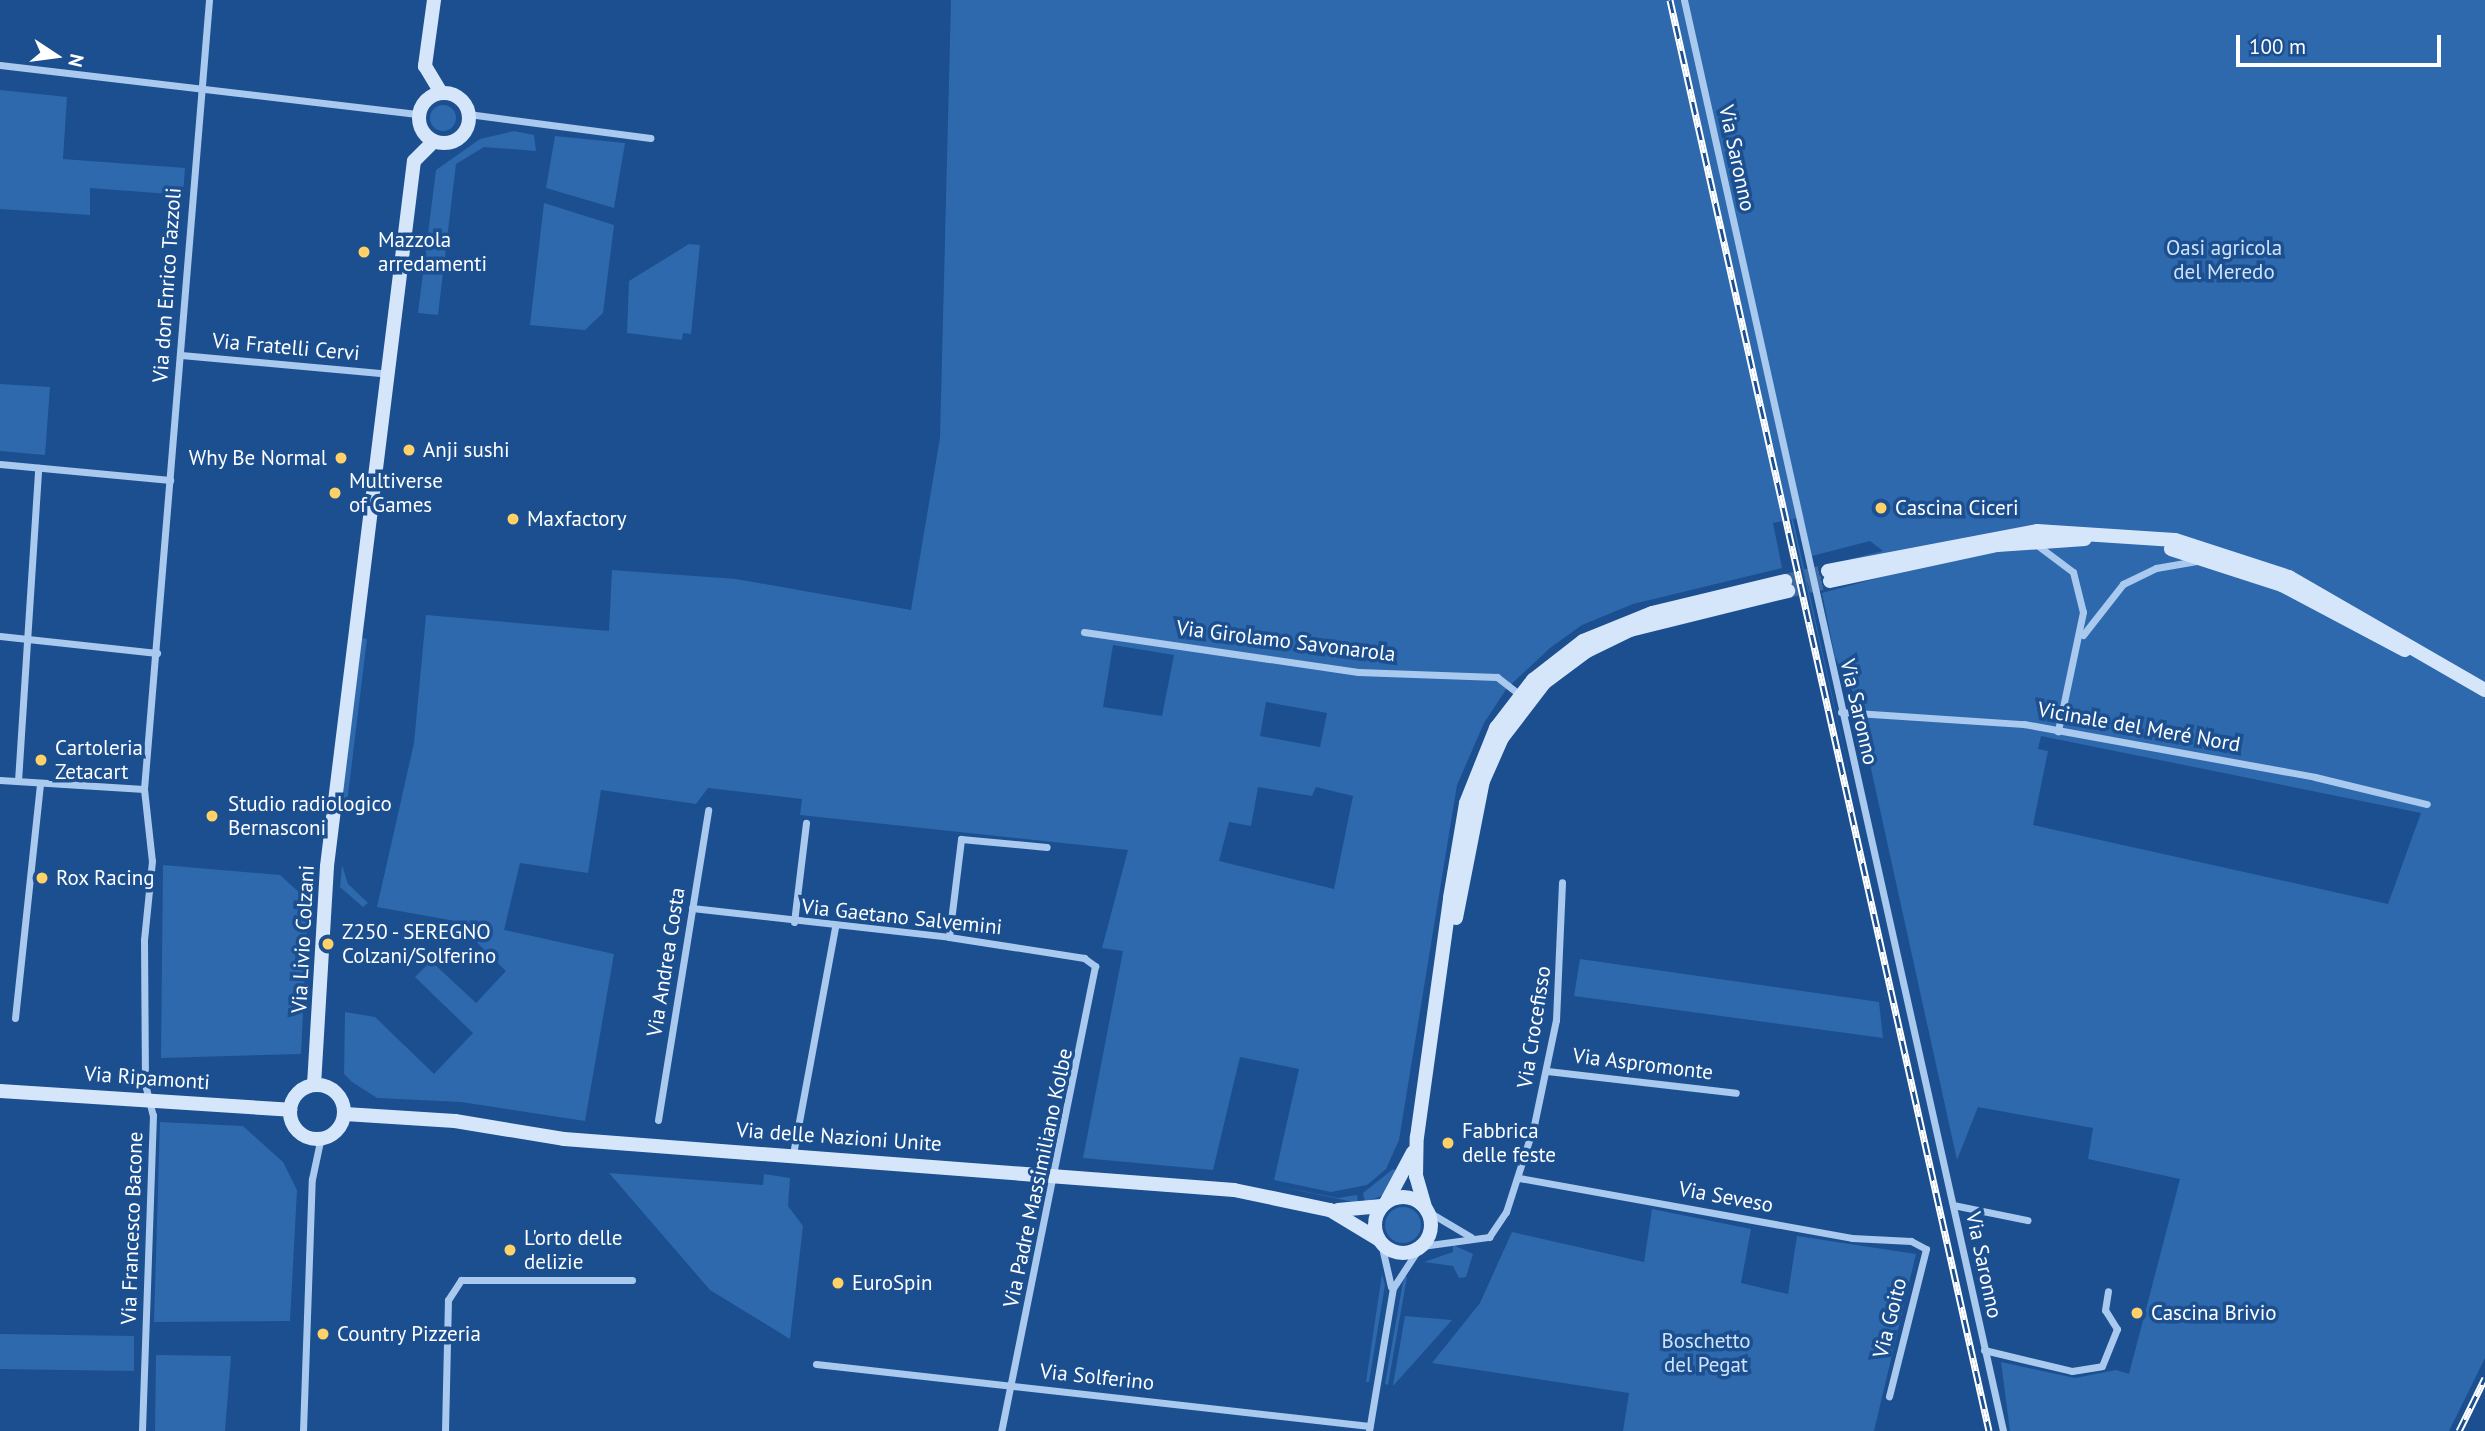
<!DOCTYPE html>
<html>
<head>
<meta charset="utf-8">
<style>
  body { margin:0 }
  #map { position:relative; width:2485px; height:1431px; overflow:hidden; background:#1b4f8f; font-family:"PT Sans",sans-serif }
  div>[style] { position:absolute }
  [style*='--x'] { left:calc(var(--x)*1px); top:calc(var(--y)*1px); width:calc(var(--w)*1px); rotate:calc(var(--a)*1deg) }
  .green>* { inset:0; background:#2e69ad }
  .round { border-radius:50% }
  .secondary-tunnel>* { height:14px; margin-top:-7px; transform-origin:0; background:repeating-linear-gradient(90deg,#3d69a0 0 14px,transparent 0 21px) }
  .street>* { height:7px; margin:-3.5px; padding:0 3.5px; transform-origin:3.5px; border-radius:3.5px; background:#a9c9ee }
  .secondary>* { height:14px; margin:-7px; padding:0 7px; transform-origin:7px; border-radius:7px; background:#d6e6fa }
  .secondary>.ring { margin:-7px; padding:0; box-sizing:content-box; background:none; border:14px solid #d6e6fa; border-radius:50% }
  .rail>* { height:7px; margin-top:-3.5px; transform-origin:0; background:repeating-linear-gradient(90deg,#1b4f8f 0 13px,#fff 0 26px); box-sizing:border-box; border-block:2px solid #fff }
  .dots>* { width:19px; height:19px; translate:-50% -50%; box-sizing:border-box; border:4px solid #1b4f8f; border-radius:50% }
  span { translate:-50% -50%; white-space:nowrap; text-align:center; line-height:1.15; -webkit-text-stroke:7px #1b4f8f; paint-order:stroke }
  .street-label { font-size:21px; color:#fff }
  .poi-label { font-size:21px; color:#fff }
  .left { translate:0 -50%; text-align:left }
  .right { translate:-100% -50%; text-align:right }
  .park-label { font-size:21px; color:#cfe3fa }
  .north { position:absolute; left:21px; top:21px; width:70px; height:70px; -webkit-text-stroke:5px #1b4f8f; paint-order:stroke; rotate:103deg; font-size:19px; font-weight:700; line-height:28px; text-align:center; color:#fff }
  .north::after { content:''; display:block; margin:auto; width:24px; height:32px; background:#fff; clip-path:polygon(50% 0,100% 100%,50% 72%,0 100%) }
  .scale { position:absolute; left:2236px; top:35px; width:205px; height:32px; box-sizing:border-box; border:4px solid #fff; border-top:0; padding-left:9px; font-size:21px; line-height:24px; white-space:nowrap; color:#fff; -webkit-text-stroke:5px #1b4f8f; paint-order:stroke }
</style>
</head>
<body>
<div id="map">
  <div class="green">
    <i style="clip-path:polygon(evenodd,951px 0,2485px 0,2485px 1358px,2449px 1431px,2010px 1431px,2001px 1362px,2075px 1378px,2116px 1370px,2129px 1374px,2180px 1179px,2088px 1159px,2093px 1128px,1978px 1107px,1957px 1160px,1855px 696px,1835px 657px,1822px 593px,1889px 575px,1826px 565px,1883px 551px,1870px 541px,1812px 556px,1803px 517px,1793px 519px,1856px 803px,1791px 519px,1773px 523px,1782px 568px,1633px 604px,1582px 625px,1550px 648px,1507px 688px,1484px 723px,1457px 785px,1399px 1140px,1386px 1169px,1367px 1185px,1331px 1192px,1274px 1180px,1299px 1069px,1240px 1057px,1213px 1170px,1083px 1158px,1123px 951px,1102px 948px,1128px 850px,800px 815px,802px 799px,708px 788px,696px 804px,601px 790px,588px 873px,520px 863px,504px 930px,614px 954px,585px 1121px,461px 1102px,377px 1098px,352px 1082px,344px 1074px,345px 1012px,375px 1017px,434px 1074px,473px 1033px,415px 977px,431px 961px,476px 1003px,506px 971px,455px 921px,377px 907px,414px 743px,426px 615px,609px 631px,612px 570px,736px 579px,911px 610px,940px 438px,951px 0,1113px 645px,1174px 655px,1162px 716px,1103px 707px,1113px 645px,951px 0,1266px 702px,1327px 713px,1320px 747px,1260px 736px,1266px 702px,951px 0,2041px 736px,2421px 813px,2388px 904px,2033px 825px,2048px 751px,2038px 749px,2041px 736px,951px 0,1258px 787px,1312px 796px,1316px 787px,1353px 796px,1334px 889px,1219px 861px,1229px 822px,1251px 826px,1258px 787px)"></i>
    <i style="clip-path:polygon(0 90px,67px 97px,63px 159px,185px 168px,183px 195px,90px 188px,90px 215px,0 209px)"></i>
    <i class="round" style="left:430px;top:105px;width:26px;height:26px"></i>
    <i style="clip-path:polygon(514px 131px,534px 135px,536px 151px,484px 147px,456px 164px,438px 315px,418px 313px,436px 170px,480px 139px)"></i>
    <i style="clip-path:polygon(555px 136px,625px 143px,614px 208px,546px 188px)"></i>
    <i style="clip-path:polygon(544px 203px,614px 225px,603px 313px,585px 330px,530px 325px)"></i>
    <i style="clip-path:polygon(689px 244px,700px 245px,691px 334px,683px 333px,682px 340px,627px 333px,629px 281px)"></i>
    <i style="clip-path:polygon(0 384px,50px 387px,45px 455px,0 451px)"></i>
    <i style="clip-path:polygon(362px 638px,367px 639px,347px 803px,341px 807px)"></i>
    <i style="clip-path:polygon(163px 865px,280px 875px,302px 895px,308px 910px,301px 1054px,161px 1058px)"></i>
    <i style="clip-path:polygon(342px 865px,348px 884px,368px 903px,363px 907px,340px 887px)"></i>
    <i style="clip-path:polygon(1580px 959px,1879px 1002px,1883px 1038px,1574px 996px)"></i>
    <i style="clip-path:polygon(160px 1122px,243px 1126px,283px 1162px,297px 1190px,290px 1321px,154px 1322px)"></i>
    <i style="clip-path:polygon(1393px 1169px,1400px 1173px,1384px 1195px,1365px 1202px,1363px 1193px)"></i>
    <i style="clip-path:polygon(609px 1173px,763px 1185px,764px 1174px,790px 1178px,788px 1206px,803px 1226px,790px 1339px,710px 1290px)"></i>
    <i style="clip-path:polygon(1253px 1181px,1338px 1198px,1357px 1195px,1358px 1203px)"></i>
    <i class="round" style="left:1385px;top:1207px;width:36px;height:36px"></i>
    <i style="clip-path:polygon(1652px 1209px,1751px 1229px,1741px 1283px,1788px 1294px,1797px 1236px,1916px 1254px,1874px 1431px,1623px 1431px,1629px 1393px,1432px 1363px,1480px 1303px,1512px 1232px,1644px 1262px)"></i>
    <i style="clip-path:polygon(1453px 1245px,1473px 1254px,1466px 1277px,1459px 1278px,1453px 1266px,1424px 1262px,1453px 1252px)"></i>
    <i style="clip-path:polygon(1382px 1274px,1385px 1285px,1369px 1382px,1366px 1382px)"></i>
    <i style="clip-path:polygon(1404px 1276px,1407px 1277px,1388px 1385px,1385px 1384px)"></i>
    <i style="clip-path:polygon(1405px 1316px,1452px 1320px,1393px 1386px,1393px 1385px)"></i>
    <i style="clip-path:polygon(0 1334px,134px 1336px,134px 1371px,0 1369px)"></i>
    <i style="clip-path:polygon(156px 1355px,231px 1356px,225px 1431px,155px 1431px)"></i>
  </div>
  <div class="secondary-tunnel">
    <i style="--x:1785;--y:581;--w:44;--a:-13.1"></i>
    <i style="--x:1788;--y:591;--w:43;--a:-13.4"></i>
  </div>
  <div class="street">
    <i style="--x:1684;--y:0;--w:1466;--a:77.43"></i>
    <i style="--x:0;--y:65;--w:422;--a:6.7"></i>
    <i style="--x:468;--y:114;--w:184;--a:7.5"></i>
    <i style="--x:181;--y:355;--w:208;--a:5.2"></i>
    <i style="--x:0;--y:464;--w:171;--a:5.4"></i>
    <i style="--x:2037;--y:545;--w:45;--a:36.9"></i>
    <i style="--x:2073;--y:572;--w:41;--a:76"></i>
    <i style="--x:2083;--y:612;--w:122;--a:101.9"></i>
    <i style="--x:1084;--y:632;--w:277;--a:8.3"></i>
    <i style="--x:1358;--y:672;--w:139;--a:2.1"></i>
    <i style="--x:1497;--y:677;--w:29;--a:38"></i>
    <i style="--x:2083;--y:635;--w:65;--a:-51.9"></i>
    <i style="--x:2123;--y:584;--w:37;--a:-26"></i>
    <i style="--x:2156;--y:568;--w:41;--a:-9.9"></i>
    <i style="--x:0;--y:636;--w:158;--a:6.2"></i>
    <i style="--x:1841;--y:712;--w:183;--a:3.8"></i>
    <i style="--x:2024;--y:724;--w:296;--a:10.3"></i>
    <i style="--x:2315;--y:777;--w:115;--a:13.6"></i>
    <i style="--x:0;--y:780;--w:144;--a:3.6"></i>
    <i style="--x:144;--y:789;--w:72;--a:83.7"></i>
    <i style="--x:152;--y:861;--w:79;--a:95.8"></i>
    <i style="--x:144;--y:940;--w:144;--a:89.6"></i>
    <i style="--x:145;--y:1084;--w:32;--a:76"></i>
    <i style="--x:153;--y:1115;--w:316;--a:92"></i>
    <i style="--x:18;--y:781;--w:314;--a:-86.3"></i>
    <i style="--x:144;--y:789;--w:792;--a:-85.29"></i>
    <i style="--x:692;--y:908;--w:259;--a:6.4"></i>
    <i style="--x:949;--y:937;--w:137;--a:8.8"></i>
    <i style="--x:1084;--y:958;--w:14;--a:36"></i>
    <i style="--x:1095;--y:966;--w:474;--a:101.4"></i>
    <i style="--x:794;--y:922;--w:100;--a:-83.1"></i>
    <i style="--x:949;--y:937;--w:99;--a:-83"></i>
    <i style="--x:961;--y:839;--w:86;--a:5.3"></i>
    <i style="--x:15;--y:1018;--w:235;--a:-83.9"></i>
    <i style="--x:1547;--y:1071;--w:190;--a:6.6"></i>
    <i style="--x:658;--y:1120;--w:314;--a:-80.8"></i>
    <i style="--x:793;--y:1154;--w:231;--a:-79.5"></i>
    <i style="--x:1519;--y:1178;--w:338;--a:10.2"></i>
    <i style="--x:1852;--y:1238;--w:59;--a:2.9"></i>
    <i style="--x:1911;--y:1241;--w:17;--a:28"></i>
    <i style="--x:1926;--y:1249;--w:152;--a:104.1"></i>
    <i style="--x:1953;--y:1205;--w:76;--a:11.5"></i>
    <i style="--x:1427;--y:1211;--w:51;--a:30.6"></i>
    <i style="--x:1381;--y:1243;--w:45;--a:77.2"></i>
    <i style="--x:1422;--y:1246;--w:68;--a:-7.7"></i>
    <i style="--x:1489;--y:1237;--w:30;--a:-56"></i>
    <i style="--x:1506;--y:1212;--w:91;--a:-72.2"></i>
    <i style="--x:1534;--y:1125;--w:107;--a:-78.2"></i>
    <i style="--x:1556;--y:1020;--w:138;--a:-87.5"></i>
    <i style="--x:1984;--y:1350;--w:90;--a:13.4"></i>
    <i style="--x:2072;--y:1371;--w:30;--a:-9"></i>
    <i style="--x:2102;--y:1366;--w:40;--a:-68"></i>
    <i style="--x:2117;--y:1329;--w:22;--a:-122"></i>
    <i style="--x:2105;--y:1310;--w:19;--a:-81"></i>
    <i style="--x:816;--y:1364;--w:557;--a:6.39"></i>
    <i style="--x:303;--y:1431;--w:252;--a:-88"></i>
    <i style="--x:312;--y:1179;--w:40;--a:-78"></i>
    <i style="--x:445;--y:1431;--w:131;--a:-88.7"></i>
    <i style="--x:448;--y:1300;--w:24;--a:-57"></i>
    <i style="--x:461;--y:1280;--w:171;--a:0"></i>
    <i style="--x:1369;--y:1431;--w:145;--a:-80.5"></i>
    <i style="--x:1393;--y:1288;--w:48;--a:-57"></i>
  </div>
  <div class="secondary">
    <i style="--x:434;--y:0;--w:67;--a:97.8"></i>
    <i style="--x:425;--y:66;--w:31;--a:59"></i>
    <i class="ring" style="left:419px;top:93px;width:36px;height:36px"></i>
    <i style="--x:2171;--y:549;--w:117;--a:18"></i>
    <i style="--x:2282;--y:585;--w:139;--a:27.9"></i>
    <i style="--x:1828;--y:571;--w:213;--a:-10.8"></i>
    <i style="--x:2037;--y:531;--w:138;--a:3.7"></i>
    <i style="--x:2175;--y:540;--w:120;--a:18"></i>
    <i style="--x:2289;--y:577;--w:226;--a:30"></i>
    <i style="--x:1830;--y:581;--w:171;--a:-12.2"></i>
    <i style="--x:1997;--y:545;--w:88;--a:-3.9"></i>
    <i style="--x:1456;--y:918;--w:140;--a:-78.9"></i>
    <i style="--x:1483;--y:781;--w:47;--a:-66.2"></i>
    <i style="--x:1502;--y:738;--w:69;--a:-52.6"></i>
    <i style="--x:1544;--y:683;--w:54;--a:-36.7"></i>
    <i style="--x:1587;--y:651;--w:48;--a:-26"></i>
    <i style="--x:1630;--y:630;--w:163;--a:-13.9"></i>
    <i class="ring" style="left:290px;top:1085px;width:40px;height:40px"></i>
    <i style="--x:314;--y:1085;--w:219;--a:-86.6"></i>
    <i style="--x:327;--y:866;--w:710;--a:-82.97"></i>
    <i style="--x:414;--y:161;--w:28;--a:-45"></i>
    <i style="--x:0;--y:1091;--w:291;--a:3.7"></i>
    <i style="--x:345;--y:1114;--w:110;--a:3.6"></i>
    <i style="--x:455;--y:1121;--w:110;--a:9.4"></i>
    <i style="--x:564;--y:1139;--w:672;--a:4.35"></i>
    <i style="--x:1234;--y:1190;--w:98;--a:11.8"></i>
    <i style="--x:1330;--y:1210;--w:56;--a:31.1"></i>
    <i class="ring" style="left:1375px;top:1197px;width:42px;height:42px"></i>
    <i style="--x:1387;--y:1201;--w:55;--a:-62"></i>
    <i style="--x:1425;--y:1207;--w:32;--a:-106"></i>
    <i style="--x:1416;--y:1176;--w:39;--a:-89"></i>
    <i style="--x:1417;--y:1137;--w:241;--a:-82.1"></i>
    <i style="--x:1450;--y:898;--w:96;--a:-80.4"></i>
    <i style="--x:1466;--y:803;--w:81;--a:-68.2"></i>
    <i style="--x:1496;--y:728;--w:61;--a:-52.4"></i>
    <i style="--x:1533;--y:680;--w:63;--a:-38"></i>
    <i style="--x:1583;--y:641;--w:74;--a:-22.1"></i>
    <i style="--x:1652;--y:613;--w:137;--a:-13.5"></i>
    <i style="--x:1338;--y:1210;--w:44;--a:-5.2"></i>
  </div>
  <div class="rail">
    <i style="--x:1670;--y:0;--w:1466;--a:77.43"></i>
    <i style="--x:2459;--y:1431;--w:59;--a:-63.9"></i>
  </div>
  <div class="dots">
    <i style="left:364px;top:252px;background:#ffd166"></i>
    <i style="left:409px;top:450px;background:#ffd166"></i>
    <i style="left:341px;top:458px;background:#ffd166"></i>
    <i style="left:335px;top:493px;background:#ffd166"></i>
    <i style="left:1881px;top:508px;background:#ffd166"></i>
    <i style="left:513px;top:519px;background:#ffd166"></i>
    <i style="left:41px;top:760px;background:#ffd166"></i>
    <i style="left:212px;top:816px;background:#ffd166"></i>
    <i style="left:42px;top:878px;background:#ffd166"></i>
    <i style="left:328px;top:944px;background:#ffd166"></i>
    <i style="left:1448px;top:1143px;background:#ffd166"></i>
    <i style="left:510px;top:1250px;background:#ffd166"></i>
    <i style="left:838px;top:1283px;background:#ffd166"></i>
    <i style="left:2137px;top:1313px;background:#ffd166"></i>
    <i style="left:323px;top:1334px;background:#ffd166"></i>
  </div>
  <div class="street-label">
    <span style="left:1737px;top:158px;rotate:78deg">Via Saronno</span>
    <span style="left:167px;top:285px;rotate:-86deg">Via don Enrico Tazzoli</span>
    <span style="left:286px;top:347px;rotate:5deg">Via Fratelli Cervi</span>
    <span style="left:1286px;top:641px;rotate:7deg">Via Girolamo Savonarola</span>
    <span style="left:1859px;top:712px;rotate:77deg">Via Saronno</span>
    <span style="left:2139px;top:727px;rotate:10deg">Vicinale del Meré Nord</span>
    <span style="left:902px;top:917px;rotate:6deg">Via Gaetano Salvemini</span>
    <span style="left:303px;top:939px;rotate:-87deg">Via Livio Colzani</span>
    <span style="left:666px;top:962px;rotate:-81deg">Via Andrea Costa</span>
    <span style="left:1534px;top:1027px;rotate:-81deg">Via Crocefisso</span>
    <span style="left:1643px;top:1064px;rotate:7deg">Via Aspromonte</span>
    <span style="left:147px;top:1078px;rotate:4deg">Via Ripamonti</span>
    <span style="left:839px;top:1137px;rotate:4deg">Via delle Nazioni Unite</span>
    <span style="left:1038px;top:1178px;rotate:-78deg">Via Padre Massimiliano Kolbe</span>
    <span style="left:1726px;top:1197px;rotate:10deg">Via Seveso</span>
    <span style="left:132px;top:1228px;rotate:-88deg">Via Francesco Bacone</span>
    <span style="left:1984px;top:1265px;rotate:78deg">Via Saronno</span>
    <span style="left:1890px;top:1318px;rotate:-76deg">Via Goito</span>
    <span style="left:1097px;top:1377px;rotate:6deg">Via Solferino</span>
  </div>
  <div class="poi-label">
    <span class="left" style="left:378px;top:252px">Mazzola<br>arredamenti</span>
    <span class="left" style="left:423px;top:450px">Anji sushi</span>
    <span class="right" style="left:327px;top:458px">Why Be Normal</span>
    <span class="left" style="left:349px;top:493px">Multiverse<br>of Games</span>
    <span class="left" style="left:1895px;top:508px">Cascina Ciceri</span>
    <span class="left" style="left:527px;top:519px">Maxfactory</span>
    <span class="left" style="left:55px;top:760px">Cartoleria<br>Zetacart</span>
    <span class="left" style="left:228px;top:816px">Studio radiologico<br>Bernasconi</span>
    <span class="left" style="left:56px;top:878px">Rox Racing</span>
    <span class="left" style="left:342px;top:944px">Z250 - SEREGNO<br>Colzani/Solferino</span>
    <span class="left" style="left:1462px;top:1143px">Fabbrica<br>delle feste</span>
    <span class="left" style="left:524px;top:1250px">L'orto delle<br>delizie</span>
    <span class="left" style="left:852px;top:1283px">EuroSpin</span>
    <span class="left" style="left:2151px;top:1313px">Cascina Brivio</span>
    <span class="left" style="left:337px;top:1334px">Country Pizzeria</span>
  </div>
  <div class="park-label">
    <span style="left:2224px;top:260px">Oasi agricola<br>del Meredo</span>
    <span style="left:1706px;top:1353px">Boschetto<br>del Pegat</span>
  </div>
  <div class="north">N</div>
  <div class="scale">100 m</div>
</div>
</body>
</html>
